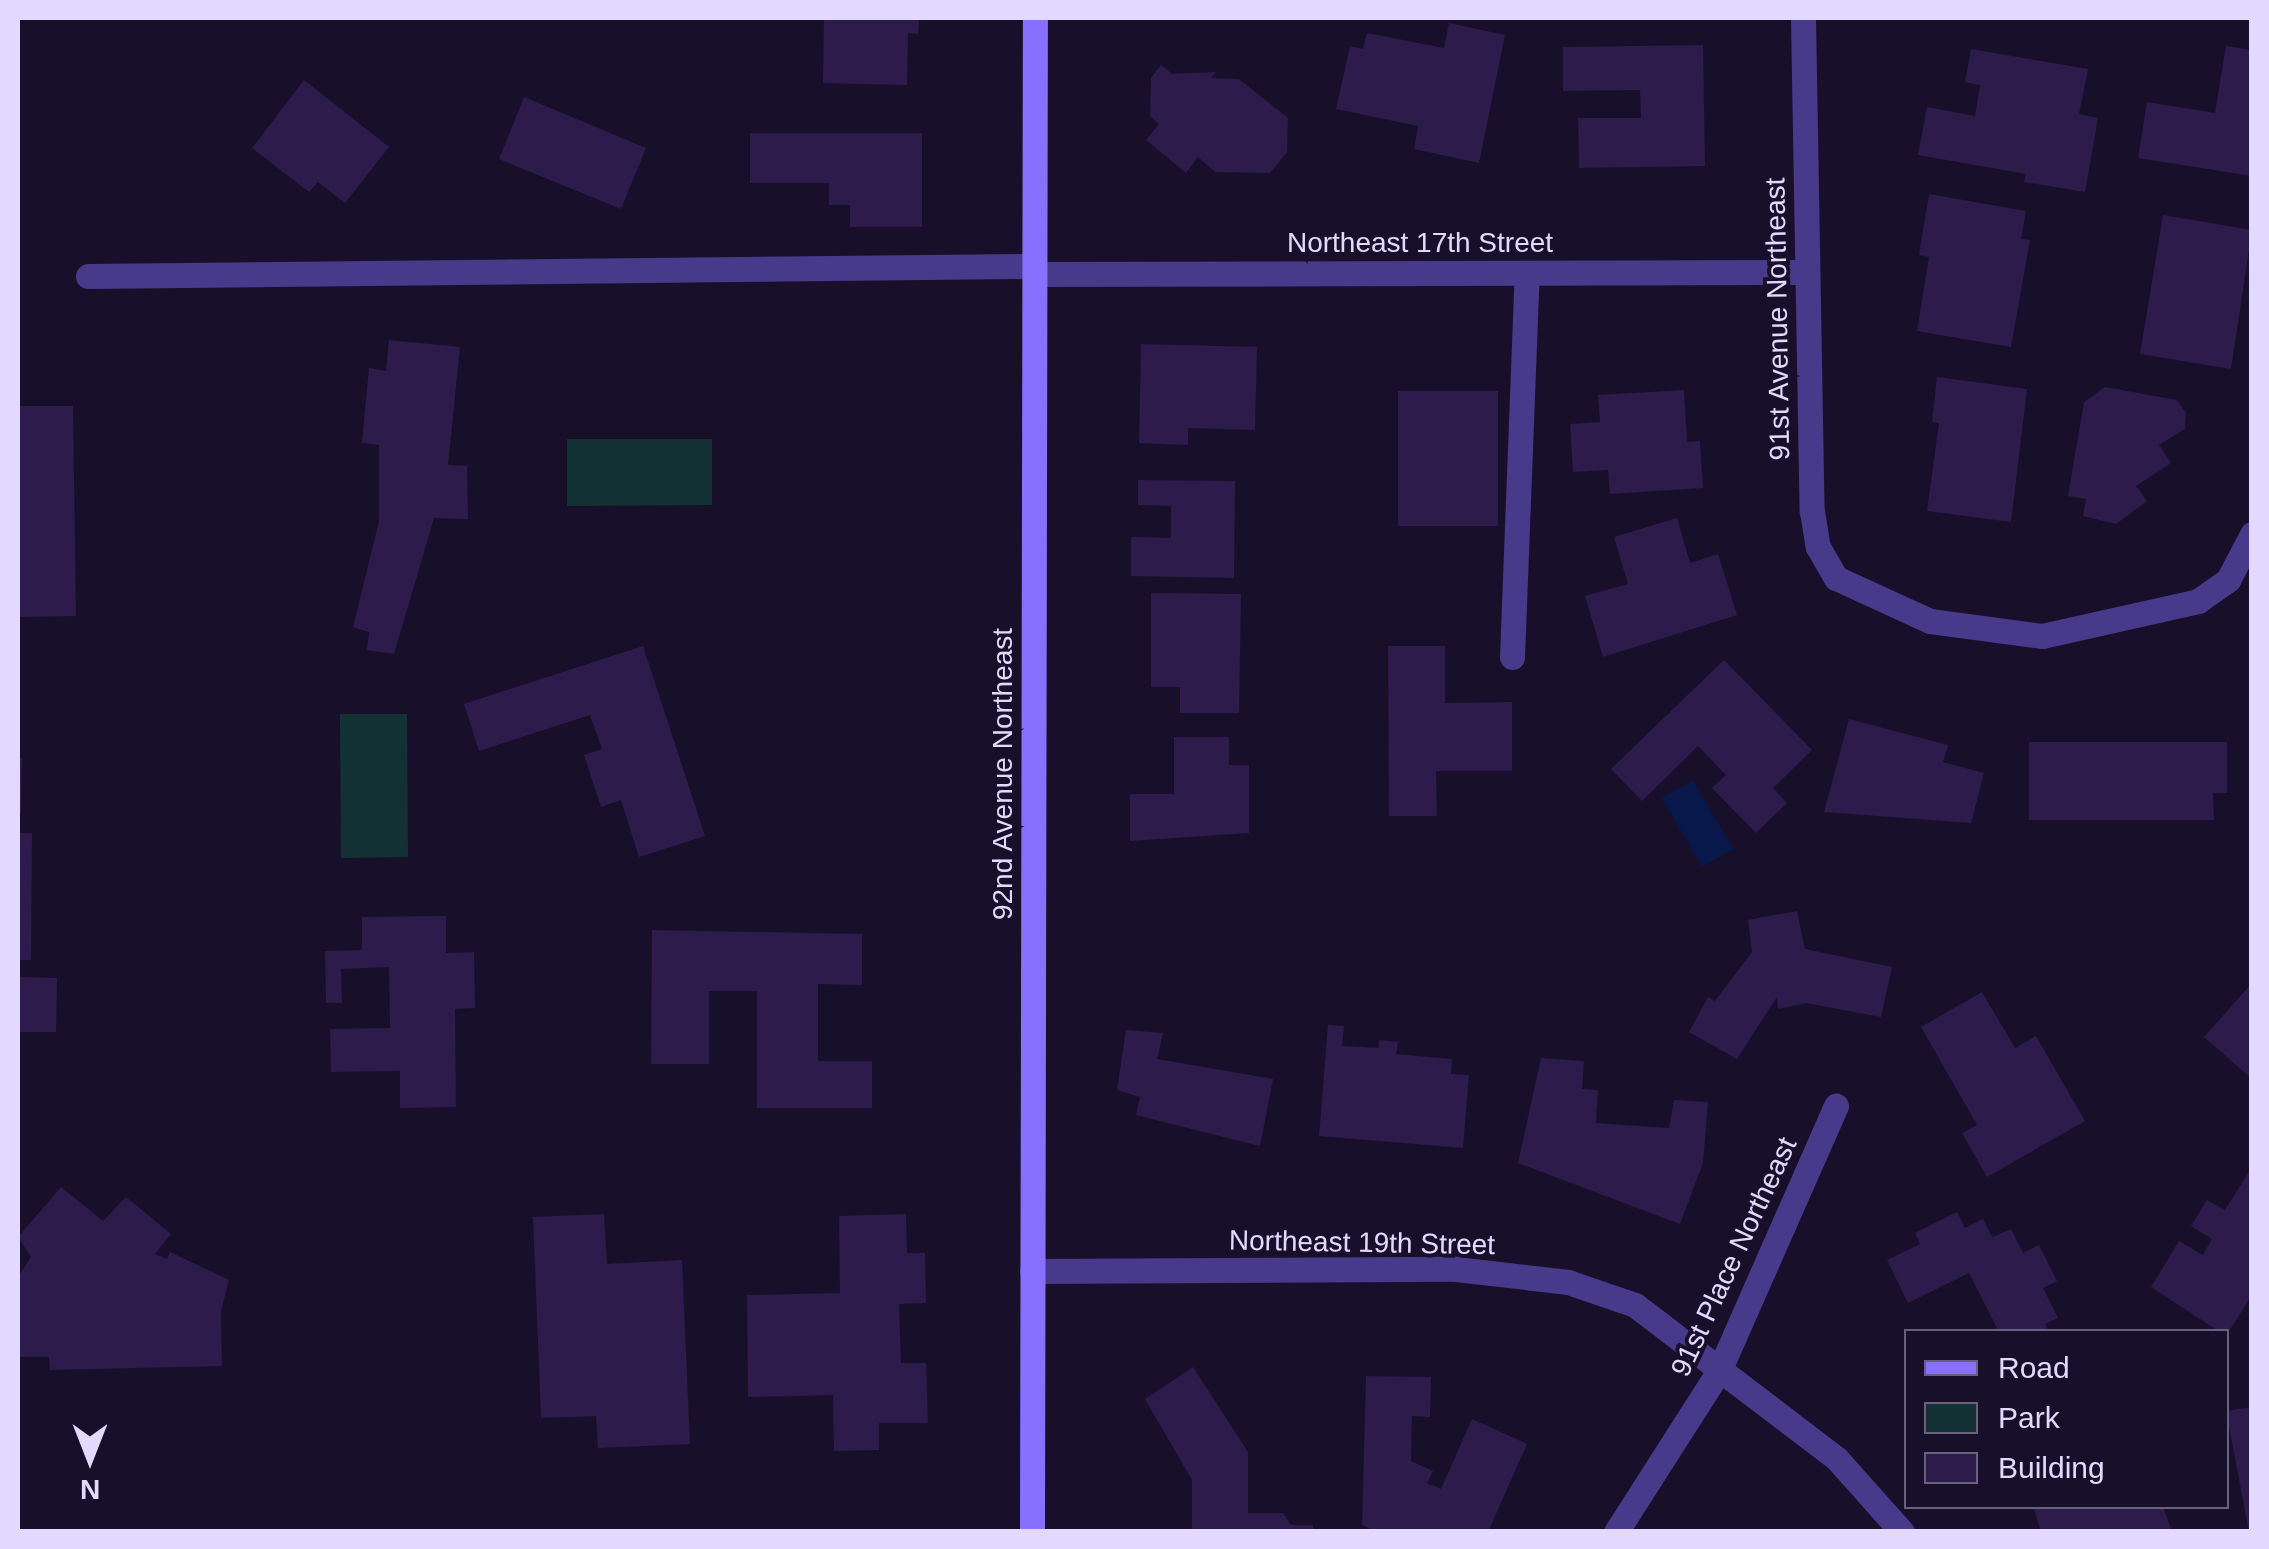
<!DOCTYPE html>
<html>
<head>
<meta charset="utf-8">
<style>
  body { margin:0 }
  #map { position:relative; width:2269px; height:1549px; overflow:hidden; background:#18102a; font-family:Helvetica,sans-serif }
  div>[style] { position:absolute }
  [style*='--x'] { left:calc(var(--x)*1px); top:calc(var(--y)*1px); width:calc(var(--w)*1px); rotate:calc(var(--a)*1deg) }
  .green>* { inset:0; background:#133134 }
  .water>* { inset:0; background:#09184a }
  .building>* { inset:0; background:#2c1b4b }
  .lane>* { height:25px; margin:-12.5px; padding:0 12.5px; transform-origin:12.5px; border-radius:12.5px; background:#483a8a }
  .street>* { height:25px; margin:-12.5px; padding:0 12.5px; transform-origin:12.5px; border-radius:12.5px; background:#483a8a }
  .secondary>* { height:25px; margin:-12.5px; padding:0 12.5px; transform-origin:12.5px; border-radius:12.5px; background:#8870ff }
  span { translate:-50% -50%; white-space:nowrap; text-align:center; line-height:1.15; -webkit-text-stroke:8px #18102a; paint-order:stroke }
  .street-label { font-size:28px; color:#e3d9ff }
  .frame { position:absolute; inset:0; border:20px solid #e3d9ff; pointer-events:none }
  .legend { position:absolute; left:1904px; top:1329px; width:325px; height:180px; box-sizing:border-box; background:#18102a; border:2px solid #69607f; margin:0; padding:12px 18px; list-style:none; font-size:30px; color:#e3d9ff }
  .legend li { display:flex; align-items:center; gap:20px; height:50px }
  .legend b { width:50px; border:2px solid #69607f }
  .north { position:absolute; left:40px; top:1409px; width:100px; height:100px; -webkit-text-stroke:8px #18102a; paint-order:stroke; rotate:180deg; font-size:28px; font-weight:700; line-height:40px; text-align:center; color:#e3d9ff }
  .north::after { content:''; display:block; margin:auto; width:35px; height:45px; background:#e3d9ff; clip-path:polygon(50% 0,100% 100%,50% 72%,0 100%) }
</style>
</head>
<body>
<div id="map">
  <div class="green">
    <i style="clip-path:polygon(567px 439px,712px 439px,712px 505px,567px 506px)"></i>
    <i style="clip-path:polygon(340px 714px,407px 714px,408px 857px,341px 858px)"></i>
  </div>
  <div class="water">
    <i style="clip-path:polygon(1693px 780px,1733px 849px,1702px 867px,1662px 798px)"></i>
  </div>
  <div class="building">
    <i style="clip-path:polygon(824px 18px,919px 18px,918px 34px,908px 33px,907px 85px,823px 83px)"></i>
    <i style="clip-path:polygon(1449px 23px,1505px 35px,1479px 163px,1414px 149px,1418px 126px,1336px 109px,1350px 46px,1363px 49px,1367px 33px,1444px 48px)"></i>
    <i style="clip-path:polygon(1703px 45px,1705px 166px,1579px 168px,1578px 118px,1641px 118px,1640px 90px,1563px 91px,1563px 47px)"></i>
    <i style="clip-path:polygon(2226px 46px,2252px 50px,2252px 176px,2138px 158px,2147px 102px,2215px 113px)"></i>
    <i style="clip-path:polygon(1971px 49px,2088px 69px,2079px 114px,2098px 118px,2085px 192px,2024px 182px,2026px 174px,1918px 155px,1927px 107px,1975px 116px,1980px 85px,1965px 82px)"></i>
    <i style="clip-path:polygon(1161px 65px,1172px 74px,1216px 72px,1211px 78px,1239px 79px,1288px 118px,1287px 152px,1270px 173px,1215px 172px,1198px 157px,1186px 173px,1146px 140px,1159px 124px,1150px 116px,1151px 78px)"></i>
    <i style="clip-path:polygon(304px 80px,389px 147px,345px 203px,318px 182px,309px 192px,252px 148px)"></i>
    <i style="clip-path:polygon(524px 97px,646px 148px,621px 209px,499px 159px)"></i>
    <i style="clip-path:polygon(750px 133px,922px 133px,922px 227px,850px 227px,850px 205px,829px 205px,829px 183px,750px 183px)"></i>
    <i style="clip-path:polygon(1929px 194px,2026px 211px,2021px 239px,2030px 240px,2011px 347px,1917px 331px,1929px 257px,1919px 255px)"></i>
    <i style="clip-path:polygon(2163px 215px,2252px 230px,2231px 369px,2140px 354px)"></i>
    <i style="clip-path:polygon(389px 340px,460px 347px,448px 465px,467px 466px,468px 519px,434px 518px,394px 654px,367px 650px,369px 632px,353px 627px,379px 521px,379px 445px,362px 443px,369px 368px,386px 371px)"></i>
    <i style="clip-path:polygon(1141px 344px,1257px 347px,1255px 430px,1188px 428px,1188px 445px,1139px 443px)"></i>
    <i style="clip-path:polygon(1937px 377px,2027px 389px,2011px 522px,1927px 511px,1939px 423px,1932px 422px)"></i>
    <i style="clip-path:polygon(2105px 387px,2177px 400px,2186px 413px,2185px 429px,2159px 445px,2171px 463px,2136px 486px,2147px 501px,2116px 524px,2083px 516px,2086px 499px,2068px 496px,2084px 402px)"></i>
    <i style="clip-path:polygon(1684px 390px,1687px 442px,1700px 441px,1703px 488px,1610px 494px,1608px 470px,1573px 472px,1570px 424px,1600px 422px,1598px 395px)"></i>
    <i style="clip-path:polygon(1398px 391px,1498px 391px,1498px 526px,1398px 526px)"></i>
    <i style="clip-path:polygon(18px 406px,73px 406px,76px 616px,18px 617px)"></i>
    <i style="clip-path:polygon(1138px 480px,1235px 481px,1234px 578px,1131px 576px,1131px 537px,1171px 538px,1171px 506px,1138px 505px)"></i>
    <i style="clip-path:polygon(1677px 518px,1690px 563px,1718px 554px,1737px 615px,1603px 657px,1585px 596px,1628px 584px,1614px 537px)"></i>
    <i style="clip-path:polygon(1151px 593px,1241px 594px,1239px 713px,1180px 713px,1180px 687px,1151px 687px)"></i>
    <i style="clip-path:polygon(643px 646px,705px 836px,639px 857px,621px 800px,601px 807px,584px 755px,602px 749px,590px 715px,479px 751px,464px 704px)"></i>
    <i style="clip-path:polygon(1388px 646px,1445px 646px,1445px 703px,1512px 702px,1512px 771px,1436px 771px,1437px 816px,1389px 816px)"></i>
    <i style="clip-path:polygon(1724px 660px,1812px 750px,1773px 788px,1787px 803px,1756px 833px,1712px 788px,1726px 775px,1698px 746px,1642px 801px,1611px 769px)"></i>
    <i style="clip-path:polygon(1849px 719px,1948px 745px,1943px 762px,1984px 773px,1971px 823px,1824px 812px)"></i>
    <i style="clip-path:polygon(1174px 737px,1229px 737px,1229px 765px,1249px 765px,1249px 833px,1130px 841px,1130px 794px,1174px 794px)"></i>
    <i style="clip-path:polygon(2029px 742px,2227px 742px,2227px 793px,2213px 793px,2214px 820px,2029px 820px)"></i>
    <i style="clip-path:polygon(18px 758px,22px 758px,21px 813px,18px 813px)"></i>
    <i style="clip-path:polygon(18px 833px,32px 833px,31px 960px,18px 960px)"></i>
    <i style="clip-path:polygon(1797px 911px,1805px 949px,1892px 967px,1881px 1017px,1806px 1003px,1778px 1009px,1777px 997px,1737px 1059px,1689px 1032px,1708px 997px,1715px 1001px,1752px 952px,1748px 920px)"></i>
    <i style="clip-path:polygon(446px 916px,446px 953px,474px 952px,475px 1008px,455px 1009px,456px 1107px,400px 1108px,400px 1071px,331px 1072px,330px 1029px,390px 1028px,389px 967px,341px 969px,342px 1003px,326px 1003px,325px 951px,362px 950px,362px 917px)"></i>
    <i style="clip-path:polygon(652px 930px,862px 934px,862px 985px,818px 984px,818px 1061px,872px 1061px,872px 1108px,757px 1108px,757px 991px,709px 991px,709px 1064px,651px 1064px)"></i>
    <i style="clip-path:polygon(18px 977px,57px 978px,56px 1032px,18px 1032px)"></i>
    <i style="clip-path:polygon(2252px 983px,2252px 1079px,2204px 1037px)"></i>
    <i style="clip-path:polygon(1982px 992px,2015px 1048px,2036px 1036px,2085px 1121px,1987px 1177px,1962px 1133px,1977px 1125px,1921px 1027px)"></i>
    <i style="clip-path:polygon(1328px 1025px,1344px 1026px,1342px 1046px,1379px 1048px,1379px 1040px,1398px 1042px,1396px 1054px,1452px 1059px,1451px 1074px,1469px 1075px,1463px 1148px,1319px 1136px)"></i>
    <i style="clip-path:polygon(1126px 1030px,1163px 1033px,1157px 1059px,1273px 1079px,1260px 1146px,1136px 1115px,1140px 1097px,1117px 1090px)"></i>
    <i style="clip-path:polygon(1541px 1058px,1584px 1061px,1582px 1089px,1598px 1090px,1596px 1123px,1669px 1128px,1674px 1100px,1708px 1102px,1703px 1163px,1680px 1224px,1518px 1163px)"></i>
    <i style="clip-path:polygon(2252px 1167px,2252px 1295px,2226px 1336px,2151px 1287px,2179px 1241px,2203px 1255px,2212px 1239px,2191px 1226px,2207px 1200px,2225px 1210px)"></i>
    <i style="clip-path:polygon(61px 1187px,103px 1221px,126px 1197px,171px 1234px,155px 1254px,167px 1259px,170px 1252px,229px 1280px,221px 1311px,222px 1366px,50px 1370px,49px 1357px,18px 1357px,18px 1277px,31px 1257px,18px 1237px)"></i>
    <i style="clip-path:polygon(1957px 1212px,1965px 1228px,1983px 1219px,1992px 1237px,2011px 1229px,2023px 1253px,2039px 1245px,2057px 1281px,2043px 1288px,2058px 1318px,2045px 1324px,2049px 1332px,1989px 1332px,1997px 1328px,1969px 1273px,1908px 1303px,1887px 1260px,1920px 1244px,1915px 1233px)"></i>
    <i style="clip-path:polygon(604px 1214px,607px 1264px,682px 1260px,690px 1444px,598px 1448px,596px 1416px,541px 1418px,533px 1217px)"></i>
    <i style="clip-path:polygon(906px 1214px,907px 1253px,925px 1253px,926px 1303px,899px 1304px,901px 1363px,926px 1363px,928px 1423px,879px 1423px,879px 1450px,834px 1451px,833px 1395px,748px 1397px,747px 1295px,840px 1293px,839px 1216px)"></i>
    <i style="clip-path:polygon(1193px 1367px,1248px 1452px,1248px 1513px,1283px 1513px,1291px 1525px,1313px 1525px,1313px 1532px,1192px 1532px,1192px 1480px,1145px 1399px)"></i>
    <i style="clip-path:polygon(1366px 1376px,1431px 1377px,1430px 1417px,1412px 1416px,1411px 1461px,1433px 1471px,1427px 1483px,1441px 1489px,1472px 1419px,1527px 1444px,1488px 1532px,1376px 1532px,1362px 1525px)"></i>
    <i style="clip-path:polygon(2252px 1407px,2252px 1532px,2249px 1532px,2226px 1411px)"></i>
    <i style="clip-path:polygon(2033px 1506px,2163px 1506px,2172px 1532px,2041px 1532px)"></i>
  </div>
  <div class="lane">
    <i style="--x:1512;--y:657;--w:384;--a:-87.8"></i>
  </div>
  <div class="street">
    <i style="--x:1803;--y:18;--w:493;--a:89"></i>
    <i style="--x:1812;--y:511;--w:36;--a:81"></i>
    <i style="--x:1818;--y:547;--w:36;--a:60"></i>
    <i style="--x:1836;--y:578;--w:103;--a:24.6"></i>
    <i style="--x:1930;--y:621;--w:113;--a:7.6"></i>
    <i style="--x:2042;--y:636;--w:160;--a:-12.6"></i>
    <i style="--x:2198;--y:601;--w:37;--a:-35"></i>
    <i style="--x:2228;--y:580;--w:52;--a:-62.4"></i>
    <i style="--x:1034;--y:274;--w:773;--a:-0.15"></i>
    <i style="--x:88;--y:276;--w:946;--a:-0.61"></i>
    <i style="--x:1032;--y:1271;--w:424;--a:-0.3"></i>
    <i style="--x:1456;--y:1269;--w:113;--a:6.6"></i>
    <i style="--x:1568;--y:1282;--w:71;--a:18.9"></i>
    <i style="--x:1635;--y:1305;--w:254;--a:37.3"></i>
    <i style="--x:1837;--y:1459;--w:98;--a:48.3"></i>
    <i style="--x:1616;--y:1532;--w:191;--a:-57.4"></i>
    <i style="--x:1719;--y:1371;--w:290;--a:-66.2"></i>
  </div>
  <div class="secondary">
    <i style="--x:1032;--y:1532;--w:1514;--a:-89.89"></i>
  </div>
  <div class="street-label">
    <span style="left:1420px;top:243px">Northeast 17th Street</span>
    <span style="left:1778px;top:319px;rotate:-91deg">91st Avenue Northeast</span>
    <span style="left:1003px;top:774px;rotate:-90deg">92nd Avenue Northeast</span>
    <span style="left:1362px;top:1243px;rotate:1deg">Northeast 19th Street</span>
    <span style="left:1734px;top:1257px;rotate:-65deg">91st Place Northeast</span>
  </div>
  <div class="frame"></div>
  <ul class="legend">
  <li><b style="height:12px;background:#8870ff"></b>Road</li>
  <li><b style="height:28px;background:#133134"></b>Park</li>
  <li><b style="height:28px;background:#2c1b4b"></b>Building</li>
  </ul>
  <div class="north">N</div>
</div>
</body>
</html>
